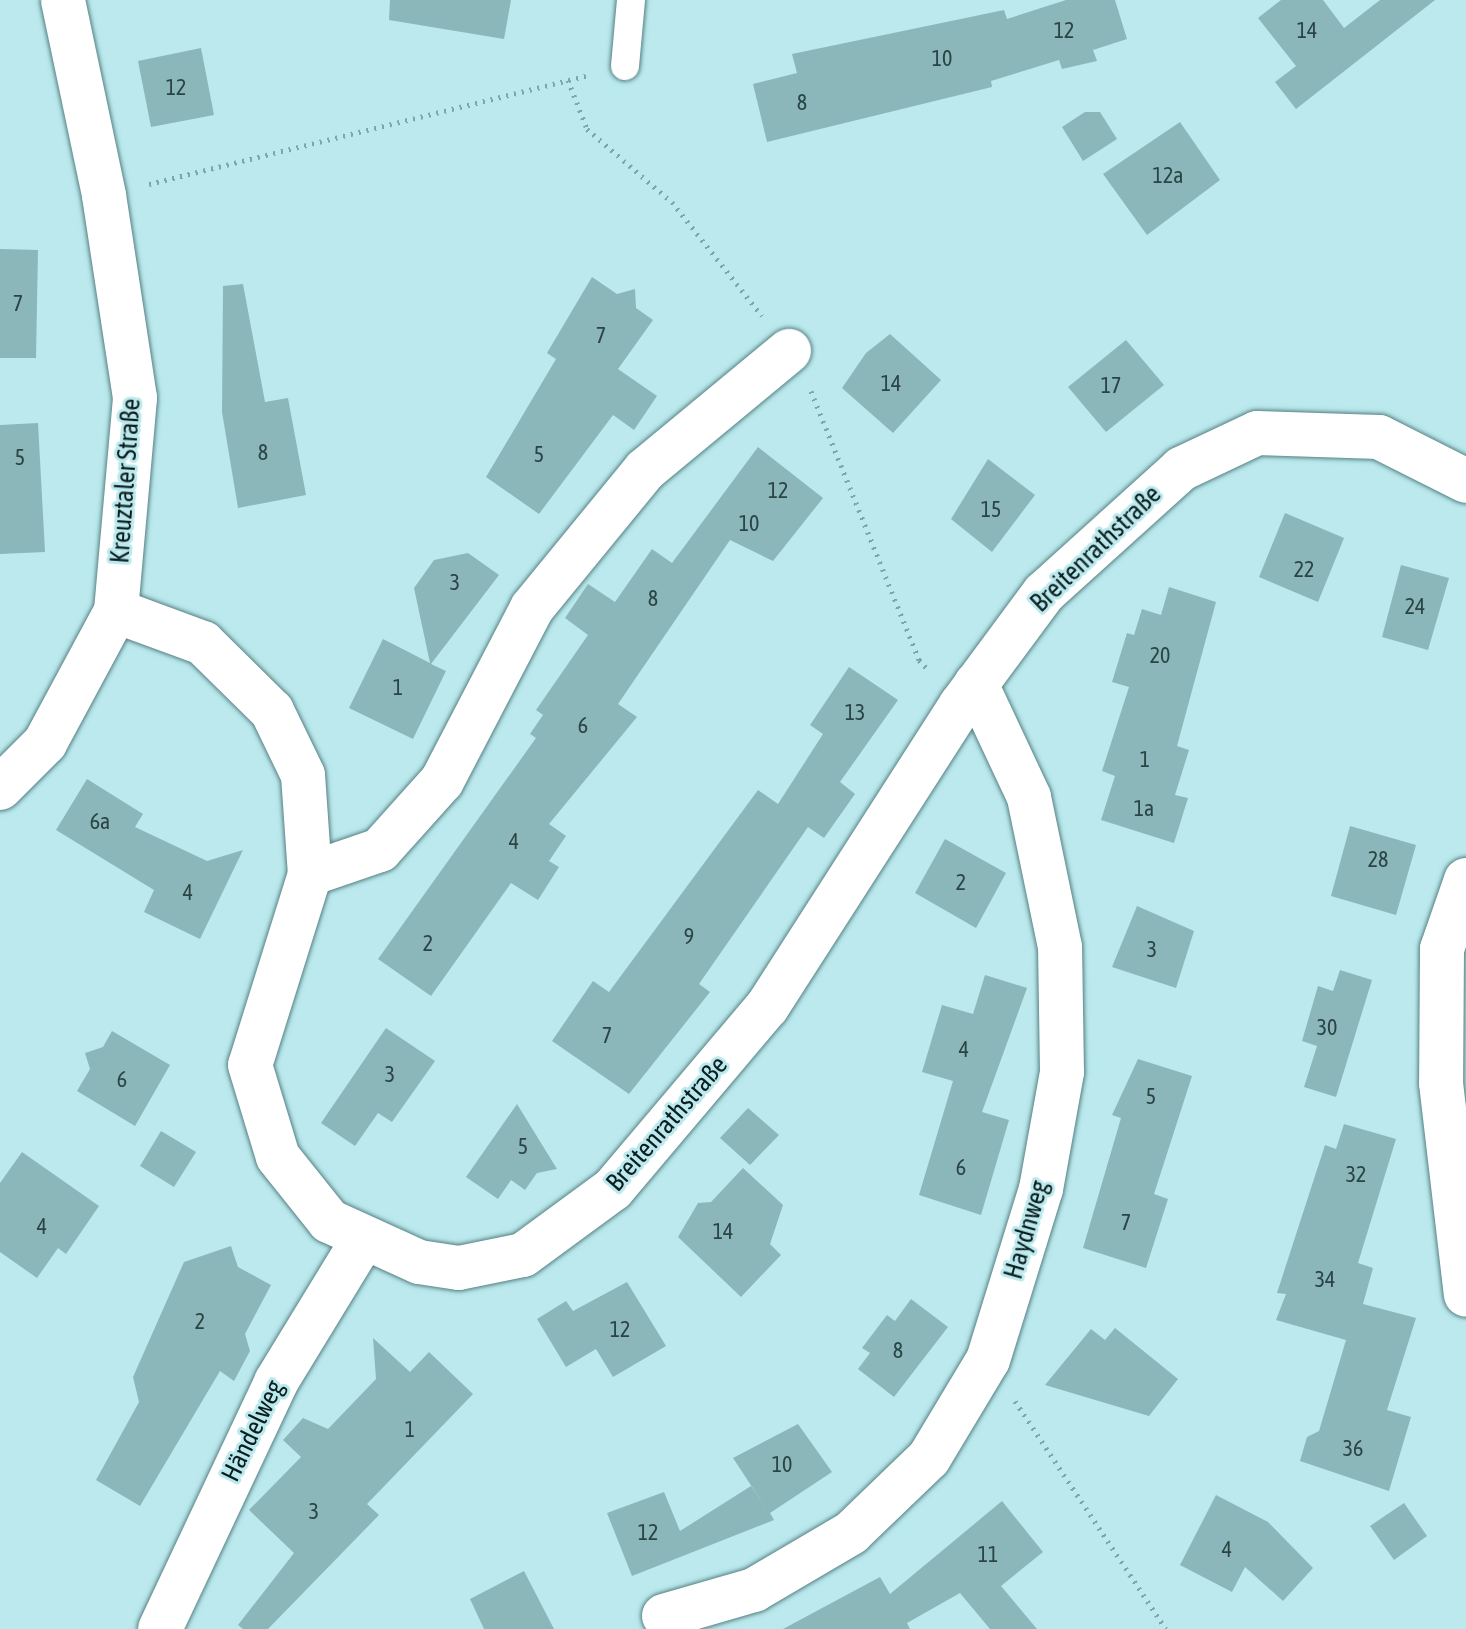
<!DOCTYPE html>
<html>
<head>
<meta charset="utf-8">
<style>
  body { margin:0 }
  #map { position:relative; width:1466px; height:1629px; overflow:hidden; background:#bbe9ed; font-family:"Asap Condensed",sans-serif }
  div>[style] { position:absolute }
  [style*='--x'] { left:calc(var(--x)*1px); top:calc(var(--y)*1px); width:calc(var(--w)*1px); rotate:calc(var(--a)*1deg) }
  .building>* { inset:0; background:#8bb7bb }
  .path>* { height:5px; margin-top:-2.5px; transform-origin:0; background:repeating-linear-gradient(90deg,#80a5a8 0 2px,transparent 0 8px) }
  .roads { filter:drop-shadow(0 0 2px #558184) drop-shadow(0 0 2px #558184) }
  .service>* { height:28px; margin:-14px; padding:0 14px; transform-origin:14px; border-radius:14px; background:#fff }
  .minor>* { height:44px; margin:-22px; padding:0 22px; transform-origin:22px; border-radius:22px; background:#fff }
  span { translate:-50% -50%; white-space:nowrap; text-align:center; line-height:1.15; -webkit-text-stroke:6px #bbe9ed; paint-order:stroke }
  .number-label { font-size:22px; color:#2b4445 }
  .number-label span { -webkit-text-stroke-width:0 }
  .street-label { font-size:26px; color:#0b1d1e }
</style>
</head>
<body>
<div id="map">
  <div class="building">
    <i style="clip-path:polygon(390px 0,511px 0,504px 39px,389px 20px)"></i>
    <i style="clip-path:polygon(1066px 0,1115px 0,1127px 39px,1093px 50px,1097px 61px,1062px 69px,1059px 60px,991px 81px,992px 87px,767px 142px,753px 84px,797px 73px,792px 54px,1004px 10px,1007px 19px)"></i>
    <i style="clip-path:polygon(1281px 0,1323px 0,1344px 28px,1380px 0,1435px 0,1296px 109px,1275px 82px,1296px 66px,1258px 18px)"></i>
    <i style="clip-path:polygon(201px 48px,214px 115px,151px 127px,138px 61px)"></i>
    <i style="clip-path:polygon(1085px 112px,1100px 112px,1117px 139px,1083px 161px,1062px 127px)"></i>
    <i style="clip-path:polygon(1180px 122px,1220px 180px,1147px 235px,1103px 174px)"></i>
    <i style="clip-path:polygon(0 249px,38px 250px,36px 358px,0 358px)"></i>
    <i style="clip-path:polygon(592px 277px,617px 294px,635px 289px,636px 308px,653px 320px,618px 369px,657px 396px,634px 430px,613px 415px,539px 514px,486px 477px,556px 359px,547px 353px)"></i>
    <i style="clip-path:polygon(243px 284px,265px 402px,288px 398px,306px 495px,238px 508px,222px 412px,223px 286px)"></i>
    <i style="clip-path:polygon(890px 334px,941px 380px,893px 433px,842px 388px,866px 353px)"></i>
    <i style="clip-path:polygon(1126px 340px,1164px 385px,1106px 432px,1068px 387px)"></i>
    <i style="clip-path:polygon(38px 423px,45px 552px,0 554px,0 425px)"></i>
    <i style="clip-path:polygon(758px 447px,823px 498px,773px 561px,730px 540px,618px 704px,637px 717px,549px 824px,566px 836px,549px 861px,559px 867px,538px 900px,511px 883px,431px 996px,378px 959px,536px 738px,530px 734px,543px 715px,536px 710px,588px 635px,565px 618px,588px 584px,615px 602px,652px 549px,672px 563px)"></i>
    <i style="clip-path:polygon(988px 459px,1035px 495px,992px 552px,951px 519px)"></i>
    <i style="clip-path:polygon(1285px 513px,1344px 538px,1318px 602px,1259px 577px)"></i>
    <i style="clip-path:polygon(468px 553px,499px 575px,431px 664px,446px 671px,413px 739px,349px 708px,383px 639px,430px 663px,414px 588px,434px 560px)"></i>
    <i style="clip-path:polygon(1401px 565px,1449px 578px,1428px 650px,1382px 637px)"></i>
    <i style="clip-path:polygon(1169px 587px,1216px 602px,1177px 746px,1189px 750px,1175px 795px,1188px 798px,1174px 843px,1101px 820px,1115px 776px,1102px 771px,1129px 687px,1112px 682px,1127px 633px,1134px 635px,1142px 609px,1161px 615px)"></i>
    <i style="clip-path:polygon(849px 667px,898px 700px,840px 782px,855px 794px,824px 838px,808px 827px,699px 984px,710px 992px,629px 1094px,552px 1041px,593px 981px,609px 992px,758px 790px,778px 804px,823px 734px,810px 725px)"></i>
    <i style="clip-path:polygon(87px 779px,143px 814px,135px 827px,207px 861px,243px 850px,200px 939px,144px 912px,154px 890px,56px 830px)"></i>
    <i style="clip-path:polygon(1350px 826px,1416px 845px,1396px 915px,1331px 896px)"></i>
    <i style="clip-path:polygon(945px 839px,1006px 873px,976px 928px,915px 893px)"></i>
    <i style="clip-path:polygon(1137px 906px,1194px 931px,1176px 988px,1112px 967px)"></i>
    <i style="clip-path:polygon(1340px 970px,1372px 980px,1336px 1097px,1304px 1087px,1317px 1046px,1302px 1041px,1318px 986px,1333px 991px)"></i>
    <i style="clip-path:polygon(985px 975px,1027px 988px,982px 1112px,1009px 1120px,981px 1215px,919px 1195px,953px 1081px,922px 1072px,942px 1005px,973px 1014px)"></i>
    <i style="clip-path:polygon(386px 1028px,435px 1061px,392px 1122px,378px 1113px,355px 1146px,321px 1123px)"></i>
    <i style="clip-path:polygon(112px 1031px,170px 1065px,135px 1126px,77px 1091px,90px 1069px,85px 1053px,103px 1047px)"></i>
    <i style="clip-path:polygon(1138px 1059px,1192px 1076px,1154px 1194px,1168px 1199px,1146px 1268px,1083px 1248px,1121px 1118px,1112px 1115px)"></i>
    <i style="clip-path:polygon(517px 1104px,557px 1169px,537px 1173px,525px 1190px,511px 1180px,498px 1199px,466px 1177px)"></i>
    <i style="clip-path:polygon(748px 1108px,779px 1135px,750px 1165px,720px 1138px)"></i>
    <i style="clip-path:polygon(1344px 1124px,1396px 1139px,1358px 1263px,1373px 1268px,1363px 1304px,1416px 1318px,1387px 1410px,1411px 1417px,1389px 1491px,1300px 1461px,1307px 1437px,1319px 1431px,1346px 1340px,1276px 1320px,1286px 1294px,1277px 1293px,1325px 1145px,1336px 1149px)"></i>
    <i style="clip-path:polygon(161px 1131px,196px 1152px,174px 1187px,140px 1166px)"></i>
    <i style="clip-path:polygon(22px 1152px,99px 1206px,66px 1254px,58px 1248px,37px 1278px,0 1252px,0 1183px)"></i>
    <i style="clip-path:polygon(743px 1168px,783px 1205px,770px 1244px,781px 1255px,741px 1297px,678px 1237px,698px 1203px,711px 1202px)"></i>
    <i style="clip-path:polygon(231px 1246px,238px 1267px,271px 1285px,245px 1334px,250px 1351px,234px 1381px,220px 1371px,140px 1506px,96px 1480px,139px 1402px,133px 1377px,184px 1262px)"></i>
    <i style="clip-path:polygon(627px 1282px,666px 1346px,613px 1377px,596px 1349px,566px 1367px,537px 1319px,566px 1301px,573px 1311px)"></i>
    <i style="clip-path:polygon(911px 1299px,948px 1327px,894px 1397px,858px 1369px,870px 1353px,862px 1348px,887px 1315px,895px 1321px)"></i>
    <i style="clip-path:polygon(1115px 1328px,1178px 1379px,1149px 1416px,1045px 1385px,1091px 1329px,1105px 1340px)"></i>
    <i style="clip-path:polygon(373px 1338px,410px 1372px,429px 1352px,473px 1394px,367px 1504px,379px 1515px,268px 1629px,243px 1629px,238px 1625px,294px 1553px,249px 1510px,301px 1457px,283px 1440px,303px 1418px,328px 1429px,376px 1379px)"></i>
    <i style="clip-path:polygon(798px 1424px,832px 1472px,770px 1513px,774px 1520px,632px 1576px,607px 1513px,664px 1492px,680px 1531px,751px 1486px,768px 1511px,733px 1458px)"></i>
    <i style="clip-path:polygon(1216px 1495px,1268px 1522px,1313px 1568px,1283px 1601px,1245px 1567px,1232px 1592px,1180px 1565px)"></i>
    <i style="clip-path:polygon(1002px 1501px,1043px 1552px,1001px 1586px,1037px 1629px,990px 1629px,960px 1593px,907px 1623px,910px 1629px,783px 1629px,880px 1577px,890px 1594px)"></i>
    <i style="clip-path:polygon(1404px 1503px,1427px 1536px,1394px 1560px,1370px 1526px)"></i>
    <i style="clip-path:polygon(524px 1571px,554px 1629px,484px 1629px,470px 1599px)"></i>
  </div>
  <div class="path">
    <i style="--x:568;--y:80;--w:53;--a:68.8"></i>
    <i style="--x:587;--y:129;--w:112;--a:40.7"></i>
    <i style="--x:672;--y:202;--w:145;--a:51.7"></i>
    <i style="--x:149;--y:184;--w:453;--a:-13.9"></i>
    <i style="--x:811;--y:391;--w:290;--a:68.1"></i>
    <i style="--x:919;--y:660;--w:16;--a:47"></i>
    <i style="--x:1015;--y:1401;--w:273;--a:56.5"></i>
  </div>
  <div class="roads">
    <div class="service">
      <i style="--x:625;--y:66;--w:66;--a:-84.8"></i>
    </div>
    <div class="minor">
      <i style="--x:116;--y:611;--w:93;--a:20.2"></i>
      <i style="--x:203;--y:643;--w:97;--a:44.6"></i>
      <i style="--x:272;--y:711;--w:71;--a:64.2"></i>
      <i style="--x:303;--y:775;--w:99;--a:86"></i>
      <i style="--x:310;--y:874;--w:200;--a:107.4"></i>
      <i style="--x:250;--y:1065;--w:96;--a:73.1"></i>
      <i style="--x:278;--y:1157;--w:82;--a:51.4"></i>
      <i style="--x:329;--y:1221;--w:99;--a:24.5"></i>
      <i style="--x:419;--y:1262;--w:40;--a:8.5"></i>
      <i style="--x:459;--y:1268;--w:65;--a:-11.5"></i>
      <i style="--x:523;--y:1255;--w:112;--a:-36.3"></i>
      <i style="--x:613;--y:1189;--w:238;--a:-49.8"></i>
      <i style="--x:767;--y:1007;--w:359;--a:-57.3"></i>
      <i style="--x:961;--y:705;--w:139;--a:-53.5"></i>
      <i style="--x:1044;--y:593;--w:185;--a:-42.1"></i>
      <i style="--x:1181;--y:469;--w:84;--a:-25.3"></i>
      <i style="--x:1257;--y:433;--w:122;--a:1.9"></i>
      <i style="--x:1379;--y:437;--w:97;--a:26.8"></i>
      <i style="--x:0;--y:788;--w:64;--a:-45"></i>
      <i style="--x:45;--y:743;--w:150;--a:-61.7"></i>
      <i style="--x:116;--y:611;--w:214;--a:-84.9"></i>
      <i style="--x:135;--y:398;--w:205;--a:-98.7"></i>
      <i style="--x:104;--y:195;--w:199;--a:-101.9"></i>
      <i style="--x:310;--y:874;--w:74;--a:-18.9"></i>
      <i style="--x:380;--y:850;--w:93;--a:-48.1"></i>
      <i style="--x:442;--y:781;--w:195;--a:-62.5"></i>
      <i style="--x:532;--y:608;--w:178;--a:-50.7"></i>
      <i style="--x:645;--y:470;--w:187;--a:-39.6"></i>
      <i style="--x:1466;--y:880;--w:73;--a:109.2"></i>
      <i style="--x:1442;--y:949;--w:134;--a:90.4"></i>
      <i style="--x:1441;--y:1083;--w:213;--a:83.3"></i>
      <i style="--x:664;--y:1616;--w:94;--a:-16.1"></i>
      <i style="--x:754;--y:1590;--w:113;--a:-30.4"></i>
      <i style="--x:851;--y:1533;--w:108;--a:-43.9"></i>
      <i style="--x:929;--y:1458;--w:114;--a:-59"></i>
      <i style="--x:988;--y:1360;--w:179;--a:-72.8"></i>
      <i style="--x:1041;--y:1189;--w:119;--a:-79.8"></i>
      <i style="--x:1062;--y:1072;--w:125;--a:-90.9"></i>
      <i style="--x:1060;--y:947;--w:153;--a:-101.7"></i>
      <i style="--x:1029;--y:797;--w:125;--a:-115.1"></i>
      <i style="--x:160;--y:1629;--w:273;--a:-64.8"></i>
      <i style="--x:276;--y:1382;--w:165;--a:-58.6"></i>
    </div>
  </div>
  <div class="number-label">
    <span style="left:1064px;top:31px">12</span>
    <span style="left:1307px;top:31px">14</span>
    <span style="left:942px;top:59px">10</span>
    <span style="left:176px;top:88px">12</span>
    <span style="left:802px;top:103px">8</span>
    <span style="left:1168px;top:176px">12a</span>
    <span style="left:18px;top:304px">7</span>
    <span style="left:601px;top:336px">7</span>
    <span style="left:891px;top:384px">14</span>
    <span style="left:1111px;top:386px">17</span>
    <span style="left:263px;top:453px">8</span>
    <span style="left:539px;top:455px">5</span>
    <span style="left:20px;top:458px">5</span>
    <span style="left:778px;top:491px">12</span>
    <span style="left:991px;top:510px">15</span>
    <span style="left:749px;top:524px">10</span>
    <span style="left:1304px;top:570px">22</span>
    <span style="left:455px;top:583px">3</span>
    <span style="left:653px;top:599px">8</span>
    <span style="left:1415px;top:607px">24</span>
    <span style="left:1160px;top:656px">20</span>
    <span style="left:398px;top:688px">1</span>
    <span style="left:855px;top:713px">13</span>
    <span style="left:583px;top:726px">6</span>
    <span style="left:1145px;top:760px">1</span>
    <span style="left:1144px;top:809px">1a</span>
    <span style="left:100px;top:822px">6a</span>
    <span style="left:514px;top:842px">4</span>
    <span style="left:1378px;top:860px">28</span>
    <span style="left:961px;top:883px">2</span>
    <span style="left:188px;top:893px">4</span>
    <span style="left:689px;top:937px">9</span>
    <span style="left:428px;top:944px">2</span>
    <span style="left:1152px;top:950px">3</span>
    <span style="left:1327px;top:1028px">30</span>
    <span style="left:607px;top:1036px">7</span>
    <span style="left:964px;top:1050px">4</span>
    <span style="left:390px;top:1075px">3</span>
    <span style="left:122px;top:1080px">6</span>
    <span style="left:1151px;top:1097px">5</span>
    <span style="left:523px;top:1147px">5</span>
    <span style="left:961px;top:1168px">6</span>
    <span style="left:1356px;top:1175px">32</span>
    <span style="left:1126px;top:1223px">7</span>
    <span style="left:42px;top:1227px">4</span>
    <span style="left:723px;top:1232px">14</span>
    <span style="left:1325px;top:1280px">34</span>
    <span style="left:200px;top:1322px">2</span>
    <span style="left:620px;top:1330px">12</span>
    <span style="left:898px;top:1351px">8</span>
    <span style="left:410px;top:1430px">1</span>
    <span style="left:1353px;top:1449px">36</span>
    <span style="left:782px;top:1465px">10</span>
    <span style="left:314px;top:1512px">3</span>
    <span style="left:648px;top:1533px">12</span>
    <span style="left:1227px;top:1550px">4</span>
    <span style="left:988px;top:1555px">11</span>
  </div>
  <div class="street-label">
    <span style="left:126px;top:481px;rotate:-86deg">Kreuztaler Straße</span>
    <span style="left:1096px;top:549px;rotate:-44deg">Breitenrathstraße</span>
    <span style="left:667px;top:1124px;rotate:-49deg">Breitenrathstraße</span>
    <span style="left:1027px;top:1230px;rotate:-74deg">Haydnweg</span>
    <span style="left:253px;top:1431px;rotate:-64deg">Händelweg</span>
  </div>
</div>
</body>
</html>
